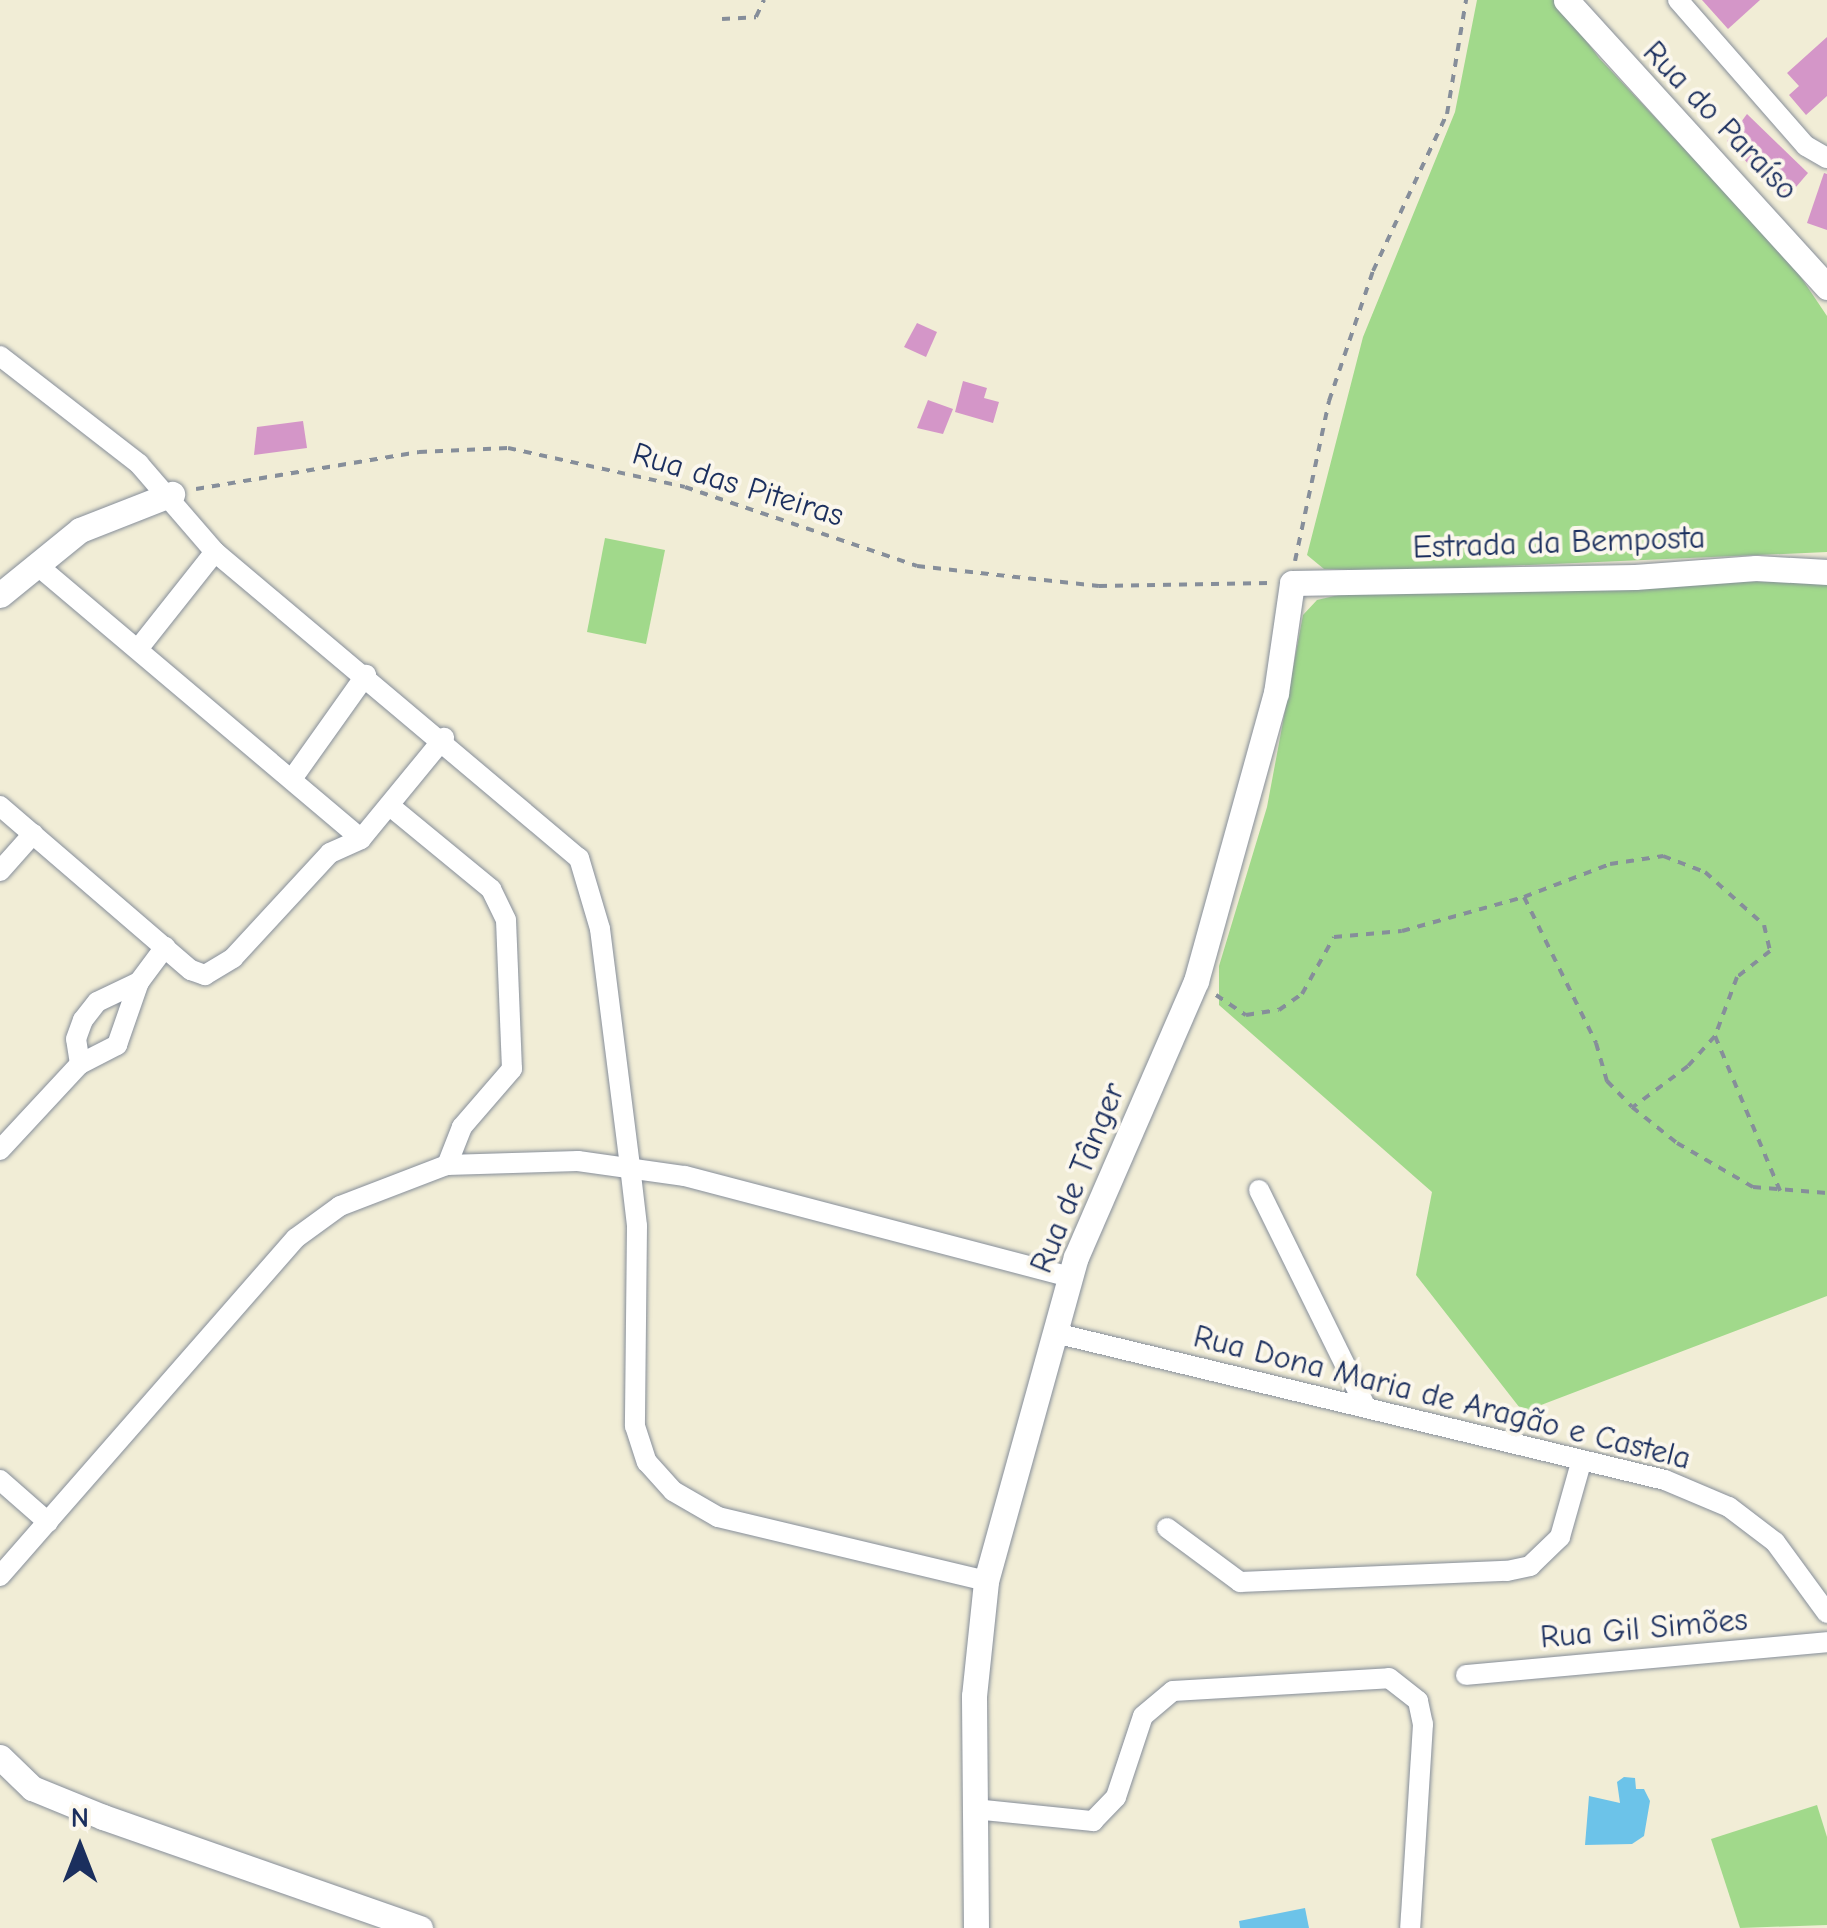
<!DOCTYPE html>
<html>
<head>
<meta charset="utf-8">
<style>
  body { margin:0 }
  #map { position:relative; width:1827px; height:1928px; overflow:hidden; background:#f1edd6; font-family:"Comic Neue",sans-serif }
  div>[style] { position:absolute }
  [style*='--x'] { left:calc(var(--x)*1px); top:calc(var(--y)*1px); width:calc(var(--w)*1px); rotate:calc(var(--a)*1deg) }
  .green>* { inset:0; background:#a1d98b }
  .water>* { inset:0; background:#6cc3e9 }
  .building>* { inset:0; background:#d496c8 }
  .path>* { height:4px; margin-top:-2px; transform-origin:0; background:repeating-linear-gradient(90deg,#868e9a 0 8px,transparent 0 16px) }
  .roads { filter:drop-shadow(0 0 2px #868e9a) drop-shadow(0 0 2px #868e9a) }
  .minor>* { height:20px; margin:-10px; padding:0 10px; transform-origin:10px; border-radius:10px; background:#fff }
  .tertiary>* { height:25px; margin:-12.5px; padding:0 12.5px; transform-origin:12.5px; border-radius:12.5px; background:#fff }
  span { translate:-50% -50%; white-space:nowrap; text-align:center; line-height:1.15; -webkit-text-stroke:8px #fbf7ec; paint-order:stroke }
  .street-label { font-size:32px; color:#1b2f5e }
  .north { position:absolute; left:30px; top:1798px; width:100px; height:100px; -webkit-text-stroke:8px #fbf7ec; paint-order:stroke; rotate:0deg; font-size:28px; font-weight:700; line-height:40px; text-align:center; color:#1b2f5e }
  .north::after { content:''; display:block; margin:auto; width:35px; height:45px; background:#1b2f5e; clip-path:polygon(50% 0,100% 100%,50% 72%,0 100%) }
</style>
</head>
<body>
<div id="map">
  <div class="green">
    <i style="clip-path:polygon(1477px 0,1556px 0,1599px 58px,1790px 261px,1827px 316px,1827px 552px,1390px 571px,1324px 569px,1307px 555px,1363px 337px,1455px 112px)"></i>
    <i style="clip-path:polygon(605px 538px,665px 550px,646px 644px,587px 632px)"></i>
    <i style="clip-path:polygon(1736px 581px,1827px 583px,1827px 1296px,1523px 1412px,1416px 1275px,1432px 1192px,1219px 1005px,1219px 966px,1267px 807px,1303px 615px,1317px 600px,1347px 593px)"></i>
    <i style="clip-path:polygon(1817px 1805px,1827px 1837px,1827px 1925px,1740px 1928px,1711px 1839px)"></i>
  </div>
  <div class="water">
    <i style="clip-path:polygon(1624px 1777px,1635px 1778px,1636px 1789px,1644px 1789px,1650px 1801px,1644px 1836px,1632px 1844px,1585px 1845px,1589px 1796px,1620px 1803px,1617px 1782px)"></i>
    <i style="clip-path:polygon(1305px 1908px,1309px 1928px,1240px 1928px,1239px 1921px)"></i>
  </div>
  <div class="building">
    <i style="clip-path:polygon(1702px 0,1760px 0,1728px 29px)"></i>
    <i style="clip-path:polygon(1827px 37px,1827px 96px,1806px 115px,1789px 95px,1799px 86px,1787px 73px)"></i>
    <i style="clip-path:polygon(1747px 114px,1808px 173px,1790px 194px,1780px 198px,1727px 141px)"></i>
    <i style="clip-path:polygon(1824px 173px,1827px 174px,1827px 230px,1807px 223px)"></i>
    <i style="clip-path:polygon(917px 323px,937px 332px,926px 357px,904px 347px)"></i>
    <i style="clip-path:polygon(963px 381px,987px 388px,984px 398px,999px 402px,993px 423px,955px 412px)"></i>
    <i style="clip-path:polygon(928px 400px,953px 409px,943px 434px,917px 428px)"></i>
    <i style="clip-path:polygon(303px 421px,307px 448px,254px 455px,257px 427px)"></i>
  </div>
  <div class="path">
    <i style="--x:722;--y:19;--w:34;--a:-3"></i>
    <i style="--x:756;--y:17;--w:19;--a:-65"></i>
    <i style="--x:196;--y:489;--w:226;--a:-9.4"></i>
    <i style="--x:419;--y:452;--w:89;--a:-2.6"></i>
    <i style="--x:508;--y:448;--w:181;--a:12.4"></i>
    <i style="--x:685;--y:487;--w:245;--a:18.8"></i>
    <i style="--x:917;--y:566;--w:183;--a:6.3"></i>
    <i style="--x:1099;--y:586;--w:170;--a:-1"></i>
    <i style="--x:1295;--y:561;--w:164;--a:-78"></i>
    <i style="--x:1329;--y:401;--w:137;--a:-71.3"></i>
    <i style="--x:1373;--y:271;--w:174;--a:-64.8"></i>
    <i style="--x:1447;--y:114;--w:116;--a:-80.5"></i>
    <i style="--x:1524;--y:897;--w:92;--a:-21"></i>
    <i style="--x:1610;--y:864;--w:54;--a:-8.6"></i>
    <i style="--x:1663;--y:856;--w:45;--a:20.9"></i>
    <i style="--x:1705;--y:872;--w:79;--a:41.9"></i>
    <i style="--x:1764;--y:925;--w:27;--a:77"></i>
    <i style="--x:1770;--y:951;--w:42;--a:141.8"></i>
    <i style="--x:1737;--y:977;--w:63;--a:110.4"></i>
    <i style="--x:1715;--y:1036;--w:40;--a:132"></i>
    <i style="--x:1688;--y:1066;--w:69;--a:143.3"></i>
    <i style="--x:1216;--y:995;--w:36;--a:34"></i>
    <i style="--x:1246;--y:1015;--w:33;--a:-9"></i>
    <i style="--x:1279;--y:1010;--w:28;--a:-35"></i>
    <i style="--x:1302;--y:994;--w:65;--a:-60.7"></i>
    <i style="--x:1334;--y:937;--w:68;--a:-5"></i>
    <i style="--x:1402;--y:931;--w:127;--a:-15.6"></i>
    <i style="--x:1524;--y:897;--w:163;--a:63.7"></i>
    <i style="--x:1596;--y:1043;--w:40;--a:74"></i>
    <i style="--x:1607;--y:1081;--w:36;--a:46"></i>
    <i style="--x:1632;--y:1107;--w:58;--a:38.7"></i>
    <i style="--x:1677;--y:1143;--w:88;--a:30.1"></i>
    <i style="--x:1753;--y:1187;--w:74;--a:4.6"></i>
    <i style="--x:1715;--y:1036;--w:168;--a:67.2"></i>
  </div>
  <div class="roads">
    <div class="minor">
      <i style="--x:1678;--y:0;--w:194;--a:48.8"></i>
      <i style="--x:1806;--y:146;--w:24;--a:30"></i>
      <i style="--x:0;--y:356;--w:176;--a:37.8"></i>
      <i style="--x:139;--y:464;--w:116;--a:49.2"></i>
      <i style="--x:215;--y:552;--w:476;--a:40.1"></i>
      <i style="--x:579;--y:858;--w:74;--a:73.5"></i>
      <i style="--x:600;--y:929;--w:239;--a:82.8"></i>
      <i style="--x:630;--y:1166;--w:60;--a:83.3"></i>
      <i style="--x:637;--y:1226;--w:200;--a:90.6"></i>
      <i style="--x:635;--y:1426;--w:38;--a:72"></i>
      <i style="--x:647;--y:1462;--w:39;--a:48"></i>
      <i style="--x:673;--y:1491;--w:52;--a:30"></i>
      <i style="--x:718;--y:1517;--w:276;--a:13.4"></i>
      <i style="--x:37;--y:565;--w:424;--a:40.2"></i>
      <i style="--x:138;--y:649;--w:124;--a:-51.6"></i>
      <i style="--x:292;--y:779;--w:128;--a:-54.6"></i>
      <i style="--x:0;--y:806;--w:252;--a:40.7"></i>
      <i style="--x:191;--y:970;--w:15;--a:20"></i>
      <i style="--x:205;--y:975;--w:33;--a:-31"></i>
      <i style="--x:233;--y:958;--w:143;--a:-47.3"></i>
      <i style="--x:330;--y:853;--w:34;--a:-24"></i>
      <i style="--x:361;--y:839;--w:131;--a:-50.6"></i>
      <i style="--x:390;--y:806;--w:131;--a:39.4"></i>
      <i style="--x:491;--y:889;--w:34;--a:64"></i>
      <i style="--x:506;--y:920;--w:149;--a:87.7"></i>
      <i style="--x:512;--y:1069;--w:77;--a:130.8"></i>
      <i style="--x:462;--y:1127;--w:41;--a:111.5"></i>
      <i style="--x:0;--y:871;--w:50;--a:-48.3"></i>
      <i style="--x:80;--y:1064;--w:25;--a:-99"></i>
      <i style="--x:76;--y:1039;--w:20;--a:-70"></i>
      <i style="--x:83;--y:1020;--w:23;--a:-52"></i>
      <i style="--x:97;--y:1002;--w:47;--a:-25.5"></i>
      <i style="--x:0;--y:1150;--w:117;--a:-47.1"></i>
      <i style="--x:80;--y:1064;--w:42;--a:-27.2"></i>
      <i style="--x:117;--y:1045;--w:67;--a:-70.8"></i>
      <i style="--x:139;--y:982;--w:44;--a:-53.4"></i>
      <i style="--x:1259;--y:1190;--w:242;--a:63.8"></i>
      <i style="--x:1055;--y:1333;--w:627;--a:13.55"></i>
      <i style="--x:1665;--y:1480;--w:69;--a:22.9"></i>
      <i style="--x:1729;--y:1507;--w:58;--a:37.3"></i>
      <i style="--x:1775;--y:1542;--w:88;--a:53.8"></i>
      <i style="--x:0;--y:1480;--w:64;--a:41.2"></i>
      <i style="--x:1167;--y:1528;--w:91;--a:36.5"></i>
      <i style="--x:1240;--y:1582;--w:267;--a:-2.4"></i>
      <i style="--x:1507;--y:1571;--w:24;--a:-12"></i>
      <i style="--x:1530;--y:1566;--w:42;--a:-44"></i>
      <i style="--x:1560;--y:1537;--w:77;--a:-74.2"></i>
      <i style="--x:0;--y:1576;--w:449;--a:-48.8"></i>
      <i style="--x:296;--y:1238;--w:54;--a:-36"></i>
      <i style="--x:340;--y:1206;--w:115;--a:-21"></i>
      <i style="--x:447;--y:1165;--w:131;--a:-1.7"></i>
      <i style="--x:578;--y:1161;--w:108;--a:8"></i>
      <i style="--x:685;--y:1176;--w:398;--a:14.7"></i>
      <i style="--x:1466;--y:1675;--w:363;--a:-5.2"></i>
      <i style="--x:974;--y:1809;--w:120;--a:5.8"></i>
      <i style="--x:1093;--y:1821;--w:33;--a:-46"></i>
      <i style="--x:1116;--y:1797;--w:85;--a:-71.6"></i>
      <i style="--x:1143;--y:1716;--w:39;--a:-40"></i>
      <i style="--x:1173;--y:1691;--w:216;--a:-3.4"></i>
      <i style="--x:1389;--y:1678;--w:37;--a:38"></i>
      <i style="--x:1418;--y:1701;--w:24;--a:78"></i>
      <i style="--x:1423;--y:1724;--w:204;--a:93.6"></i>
    </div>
    <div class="tertiary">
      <i style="--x:1566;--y:0;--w:388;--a:47.7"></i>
      <i style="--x:0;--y:595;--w:103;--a:-39.1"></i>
      <i style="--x:80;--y:530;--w:99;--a:-21.4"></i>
      <i style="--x:0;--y:1757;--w:45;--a:44.1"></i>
      <i style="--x:32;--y:1788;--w:77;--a:22.2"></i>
      <i style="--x:103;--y:1817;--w:336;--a:19.3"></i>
      <i style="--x:976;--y:1928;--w:232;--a:-90.5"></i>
      <i style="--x:974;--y:1696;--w:116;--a:-84"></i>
      <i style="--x:986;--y:1581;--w:336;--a:-74.5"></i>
      <i style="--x:1076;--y:1257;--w:301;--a:-66.5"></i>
      <i style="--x:1196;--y:981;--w:299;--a:-74.5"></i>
      <i style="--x:1276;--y:693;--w:111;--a:-81.7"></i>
      <i style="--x:1292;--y:583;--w:343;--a:-1"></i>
      <i style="--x:1635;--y:577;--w:121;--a:-4.3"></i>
      <i style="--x:1756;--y:568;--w:71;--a:3.2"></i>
    </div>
  </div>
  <div class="street-label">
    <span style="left:1720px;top:121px;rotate:46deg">Rua do Paraíso</span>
    <span style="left:738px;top:485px;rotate:17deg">Rua das Piteiras</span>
    <span style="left:1559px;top:543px;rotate:-2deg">Estrada da Bemposta</span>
    <span style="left:1078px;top:1178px;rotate:-68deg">Rua de Tânger</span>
    <span style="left:1442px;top:1398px;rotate:14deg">Rua Dona Maria de Aragão e Castela</span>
    <span style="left:1644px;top:1629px;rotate:-5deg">Rua Gil Simões</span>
  </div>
  <div class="north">N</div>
</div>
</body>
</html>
